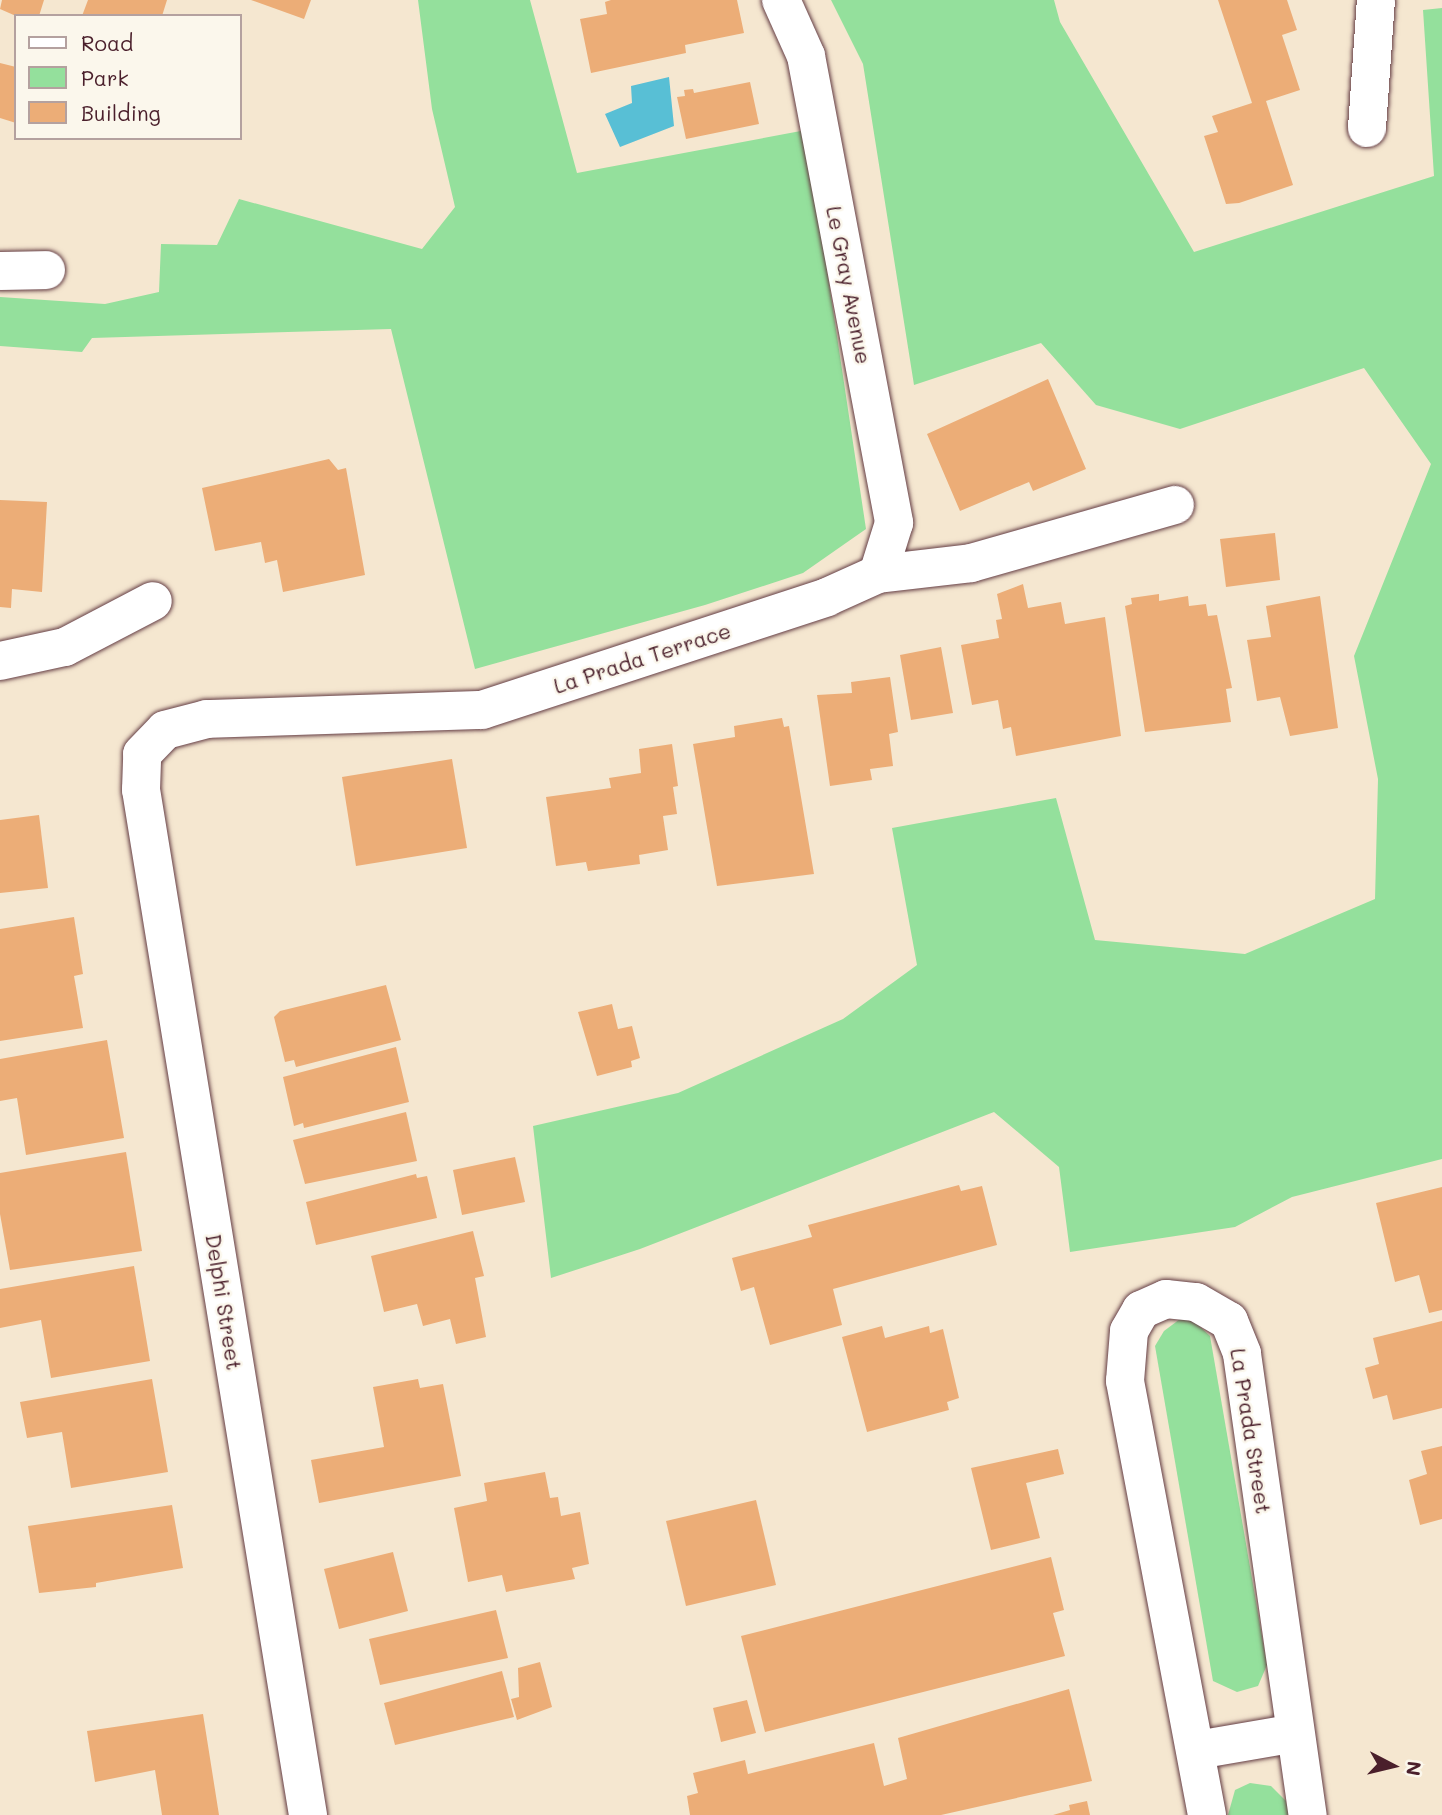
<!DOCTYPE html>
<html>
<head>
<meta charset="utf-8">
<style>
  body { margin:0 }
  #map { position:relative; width:1442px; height:1815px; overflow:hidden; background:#f5e7d0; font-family:Mali,sans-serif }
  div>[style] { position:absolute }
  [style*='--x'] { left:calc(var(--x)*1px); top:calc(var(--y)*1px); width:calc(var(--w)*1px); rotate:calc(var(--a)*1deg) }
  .green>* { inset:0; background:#94e09c }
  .water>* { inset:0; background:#58bfd5 }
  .building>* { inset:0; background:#ecad77 }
  .roads { filter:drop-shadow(0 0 2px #643d44) drop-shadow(0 0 2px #643d44) }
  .street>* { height:38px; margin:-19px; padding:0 19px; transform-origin:19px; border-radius:19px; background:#fff }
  span { translate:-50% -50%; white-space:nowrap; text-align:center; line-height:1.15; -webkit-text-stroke:5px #fbf7ec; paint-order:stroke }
  .street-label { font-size:21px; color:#4a1f2b }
  .legend { position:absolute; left:14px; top:14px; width:228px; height:126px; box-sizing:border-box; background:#fbf7ec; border:2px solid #b4a19f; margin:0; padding:9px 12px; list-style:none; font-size:21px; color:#4a1f2b }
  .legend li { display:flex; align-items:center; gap:14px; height:35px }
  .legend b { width:35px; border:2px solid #b4a19f }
  .north { position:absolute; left:1358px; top:1731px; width:70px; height:70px; -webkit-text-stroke:5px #fbf7ec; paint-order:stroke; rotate:97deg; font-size:19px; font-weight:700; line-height:28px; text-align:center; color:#4a1f2b }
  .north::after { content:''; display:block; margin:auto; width:24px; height:32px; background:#4a1f2b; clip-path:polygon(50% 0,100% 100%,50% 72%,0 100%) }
</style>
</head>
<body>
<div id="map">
  <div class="green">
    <i style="clip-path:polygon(418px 0,530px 0,577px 173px,806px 130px,866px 529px,803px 573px,705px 605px,475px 669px,391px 329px,92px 338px,82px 352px,0 346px,0 297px,105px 304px,159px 292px,161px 244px,217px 245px,239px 199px,422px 249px,455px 207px,432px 109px)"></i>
    <i style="clip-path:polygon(831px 0,1054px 0,1060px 22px,1194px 252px,1434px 176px,1423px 10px,1442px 8px,1442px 1159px,1292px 1197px,1235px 1227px,1070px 1252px,1059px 1167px,994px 1112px,640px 1249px,551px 1278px,533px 1126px,678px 1093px,843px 1019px,917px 965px,892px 828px,1056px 798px,1095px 940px,1245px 954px,1375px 899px,1378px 779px,1354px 656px,1431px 464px,1364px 368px,1180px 429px,1096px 405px,1041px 343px,914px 385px,863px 64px)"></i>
    <i style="clip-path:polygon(1180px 1319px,1194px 1321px,1210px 1336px,1267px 1665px,1258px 1686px,1237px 1692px,1213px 1681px,1155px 1346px,1164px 1331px)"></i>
    <i style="clip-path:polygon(1250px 1783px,1271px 1786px,1286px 1801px,1289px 1815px,1228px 1815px,1235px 1790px)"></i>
  </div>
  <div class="water">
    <i style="clip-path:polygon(669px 77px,674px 126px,620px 147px,605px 114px,632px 103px,631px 86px)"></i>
  </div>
  <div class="building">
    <i style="clip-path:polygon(2px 0,44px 0,39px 16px,16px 16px,0 9px)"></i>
    <i style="clip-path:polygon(88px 0,167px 0,162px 16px,82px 16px)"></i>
    <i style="clip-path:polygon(251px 0,311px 0,304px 19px)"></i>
    <i style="clip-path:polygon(611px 0,737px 0,744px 33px,685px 45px,686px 53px,591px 73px,580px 19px,607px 14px,605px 2px)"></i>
    <i style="clip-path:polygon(1218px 0,1287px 0,1297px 30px,1282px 35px,1300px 90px,1266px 101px,1293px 185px,1239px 203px,1226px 204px,1204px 136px,1218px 132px,1212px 116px,1252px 103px)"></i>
    <i style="clip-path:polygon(0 63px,16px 67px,16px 123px,0 118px)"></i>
    <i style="clip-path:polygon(750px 82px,759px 124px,686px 139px,677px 97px,685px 96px,684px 90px,693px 89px,694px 93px)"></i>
    <i style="clip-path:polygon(1048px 379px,1086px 469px,1033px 491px,1029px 482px,960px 511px,927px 434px)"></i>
    <i style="clip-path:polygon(329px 459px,338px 470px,346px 468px,365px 575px,283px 592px,277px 560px,265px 563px,261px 542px,215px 551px,202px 488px)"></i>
    <i style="clip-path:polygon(0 500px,47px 502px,42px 592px,12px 589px,11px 608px,0 607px)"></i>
    <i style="clip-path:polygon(1275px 533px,1280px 580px,1226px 587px,1220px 539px)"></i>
    <i style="clip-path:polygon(1023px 584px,1028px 608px,1061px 602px,1065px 624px,1105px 617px,1121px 736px,1016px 756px,1011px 727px,1003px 729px,998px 700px,972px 705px,961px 645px,999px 638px,996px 620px,1002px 619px,997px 594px)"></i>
    <i style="clip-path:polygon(1159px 594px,1159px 601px,1188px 596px,1189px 606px,1206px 604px,1208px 616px,1217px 615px,1232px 688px,1226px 689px,1231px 722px,1145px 732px,1125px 606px,1132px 604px,1131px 598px)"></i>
    <i style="clip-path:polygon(1320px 596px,1338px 728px,1290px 736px,1280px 697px,1257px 701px,1247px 640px,1271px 637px,1266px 606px)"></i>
    <i style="clip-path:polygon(941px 647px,953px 713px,911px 720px,900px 655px)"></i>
    <i style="clip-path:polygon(890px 677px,898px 732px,889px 734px,893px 766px,870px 769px,872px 780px,830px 786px,817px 695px,852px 693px,851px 682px)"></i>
    <i style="clip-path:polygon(782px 718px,784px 727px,789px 726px,814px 874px,717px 886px,693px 744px,735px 737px,734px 726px)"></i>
    <i style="clip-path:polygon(672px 744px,678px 786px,673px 787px,677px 814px,663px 816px,668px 850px,639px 855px,640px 864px,588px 871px,586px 862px,556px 866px,546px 797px,611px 788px,609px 778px,641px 773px,639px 749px)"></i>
    <i style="clip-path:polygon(452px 759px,467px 848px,356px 866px,342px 777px)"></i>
    <i style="clip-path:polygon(39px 815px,48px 888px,0 893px,0 820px)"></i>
    <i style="clip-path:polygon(74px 917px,83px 974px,74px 976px,83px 1028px,0 1041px,0 929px)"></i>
    <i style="clip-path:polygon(386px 985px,401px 1040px,296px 1067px,294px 1060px,285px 1062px,274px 1017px,280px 1011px)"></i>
    <i style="clip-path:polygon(612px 1004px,618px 1029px,632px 1026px,640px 1058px,631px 1061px,632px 1067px,597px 1076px,578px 1012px)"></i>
    <i style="clip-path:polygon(107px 1040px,124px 1138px,26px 1155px,17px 1098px,0 1101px,0 1059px)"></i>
    <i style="clip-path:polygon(396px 1047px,409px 1102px,304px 1128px,303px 1123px,294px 1126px,283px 1077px)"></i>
    <i style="clip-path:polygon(406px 1112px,417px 1161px,305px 1184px,293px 1140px)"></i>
    <i style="clip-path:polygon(126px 1152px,142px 1251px,10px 1270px,0 1214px,0 1173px)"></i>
    <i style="clip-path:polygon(515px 1157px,525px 1202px,462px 1215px,453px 1170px)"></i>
    <i style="clip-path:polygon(416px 1174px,417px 1178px,427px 1176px,437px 1218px,316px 1245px,306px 1202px)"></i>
    <i style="clip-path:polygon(959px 1185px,961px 1191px,982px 1186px,997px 1245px,833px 1289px,842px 1325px,770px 1345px,754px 1287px,741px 1291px,732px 1258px,812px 1237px,808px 1225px)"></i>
    <i style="clip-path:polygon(1442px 1187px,1442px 1310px,1429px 1313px,1419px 1275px,1395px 1282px,1376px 1203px)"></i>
    <i style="clip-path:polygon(473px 1231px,484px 1276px,475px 1278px,486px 1337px,456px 1344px,450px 1319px,423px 1326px,417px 1304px,384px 1312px,371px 1256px)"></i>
    <i style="clip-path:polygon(134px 1266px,150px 1361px,51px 1378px,41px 1320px,0 1328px,0 1289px)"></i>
    <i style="clip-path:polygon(1442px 1321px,1442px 1408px,1393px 1420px,1387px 1395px,1373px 1399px,1365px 1368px,1379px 1364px,1373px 1338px)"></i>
    <i style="clip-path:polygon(882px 1326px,885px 1338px,929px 1326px,930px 1333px,943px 1329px,959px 1398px,947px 1402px,949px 1410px,867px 1432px,842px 1337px)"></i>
    <i style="clip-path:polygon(152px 1379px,168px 1472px,71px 1488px,62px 1432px,27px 1438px,20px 1402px)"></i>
    <i style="clip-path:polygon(418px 1379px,420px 1388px,443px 1384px,461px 1476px,319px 1503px,311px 1460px,384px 1447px,373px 1387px)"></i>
    <i style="clip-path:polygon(1442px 1446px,1442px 1519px,1420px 1525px,1409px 1480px,1427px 1474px,1421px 1451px)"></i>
    <i style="clip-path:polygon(1058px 1449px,1064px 1474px,1026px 1483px,1040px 1538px,991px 1550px,971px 1468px)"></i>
    <i style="clip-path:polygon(545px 1472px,550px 1498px,558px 1497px,561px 1516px,580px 1512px,589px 1564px,572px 1568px,575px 1579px,506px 1592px,502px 1575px,468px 1582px,454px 1508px,487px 1501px,484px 1483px)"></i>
    <i style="clip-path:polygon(756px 1500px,776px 1585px,686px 1606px,666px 1521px)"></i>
    <i style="clip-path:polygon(172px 1505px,183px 1568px,96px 1583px,96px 1587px,39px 1593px,28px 1526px)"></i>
    <i style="clip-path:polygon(393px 1552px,408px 1611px,339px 1629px,324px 1569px)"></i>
    <i style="clip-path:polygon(1051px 1557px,1064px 1610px,1053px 1613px,1065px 1656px,765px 1732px,741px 1636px)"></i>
    <i style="clip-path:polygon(496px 1610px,508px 1658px,380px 1685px,369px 1639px)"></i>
    <i style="clip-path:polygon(540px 1662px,552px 1707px,517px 1720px,511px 1699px,519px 1697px,518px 1668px)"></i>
    <i style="clip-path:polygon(502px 1671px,514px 1717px,395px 1745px,384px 1703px)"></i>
    <i style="clip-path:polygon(1069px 1689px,1092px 1781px,941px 1815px,690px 1815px,687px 1796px,698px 1793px,693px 1773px,745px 1760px,748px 1774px,874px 1743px,884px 1786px,907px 1779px,898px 1738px)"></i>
    <i style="clip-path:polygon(747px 1700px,756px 1733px,721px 1742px,713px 1708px)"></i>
    <i style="clip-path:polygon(203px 1714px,219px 1815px,162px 1815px,155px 1770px,95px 1782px,87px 1731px)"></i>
    <i style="clip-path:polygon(1087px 1801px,1090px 1815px,1053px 1815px,1070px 1810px,1069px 1805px)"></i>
  </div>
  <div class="roads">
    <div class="street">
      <i style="--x:781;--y:0;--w:61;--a:65.9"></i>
      <i style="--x:806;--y:56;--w:475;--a:79.3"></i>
      <i style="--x:894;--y:523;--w:53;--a:107.4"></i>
      <i style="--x:1367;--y:128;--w:128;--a:-86"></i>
      <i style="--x:0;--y:271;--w:46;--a:-1.2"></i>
      <i style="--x:0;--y:661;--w:66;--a:-12.2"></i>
      <i style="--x:65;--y:647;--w:99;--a:-27.6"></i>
      <i style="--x:1197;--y:1750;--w:99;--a:-9.8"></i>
      <i style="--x:308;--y:1815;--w:1039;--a:-99.25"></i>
      <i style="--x:141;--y:790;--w:36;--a:-88"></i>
      <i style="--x:142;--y:754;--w:33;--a:-46"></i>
      <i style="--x:165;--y:730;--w:43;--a:-14.7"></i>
      <i style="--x:207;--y:719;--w:275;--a:-1.9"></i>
      <i style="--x:482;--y:710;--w:363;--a:-18.1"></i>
      <i style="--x:827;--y:597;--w:56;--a:-24.3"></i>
      <i style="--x:878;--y:574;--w:94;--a:-6.7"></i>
      <i style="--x:971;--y:563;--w:212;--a:-15.9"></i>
      <i style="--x:1207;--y:1815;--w:442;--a:-100.7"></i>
      <i style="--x:1125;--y:1381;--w:50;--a:-85.4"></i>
      <i style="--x:1129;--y:1331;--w:24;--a:-60"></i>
      <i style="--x:1141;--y:1310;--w:27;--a:-24"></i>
      <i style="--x:1166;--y:1299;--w:30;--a:6"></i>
      <i style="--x:1196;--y:1302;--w:38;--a:30"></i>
      <i style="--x:1229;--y:1321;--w:35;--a:68"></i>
      <i style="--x:1242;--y:1354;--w:466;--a:81.9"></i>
    </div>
  </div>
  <div class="street-label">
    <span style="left:849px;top:285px;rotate:79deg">Le Gray Avenue</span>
    <span style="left:642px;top:658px;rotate:-18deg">La Prada Terrace</span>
    <span style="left:224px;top:1302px;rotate:81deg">Delphi Street</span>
    <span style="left:1251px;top:1431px;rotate:81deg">La Prada Street</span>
  </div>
  <ul class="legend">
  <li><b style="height:9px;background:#fff"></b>Road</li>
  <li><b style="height:19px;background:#94e09c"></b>Park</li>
  <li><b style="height:19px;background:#ecad77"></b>Building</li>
  </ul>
  <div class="north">N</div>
</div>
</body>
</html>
